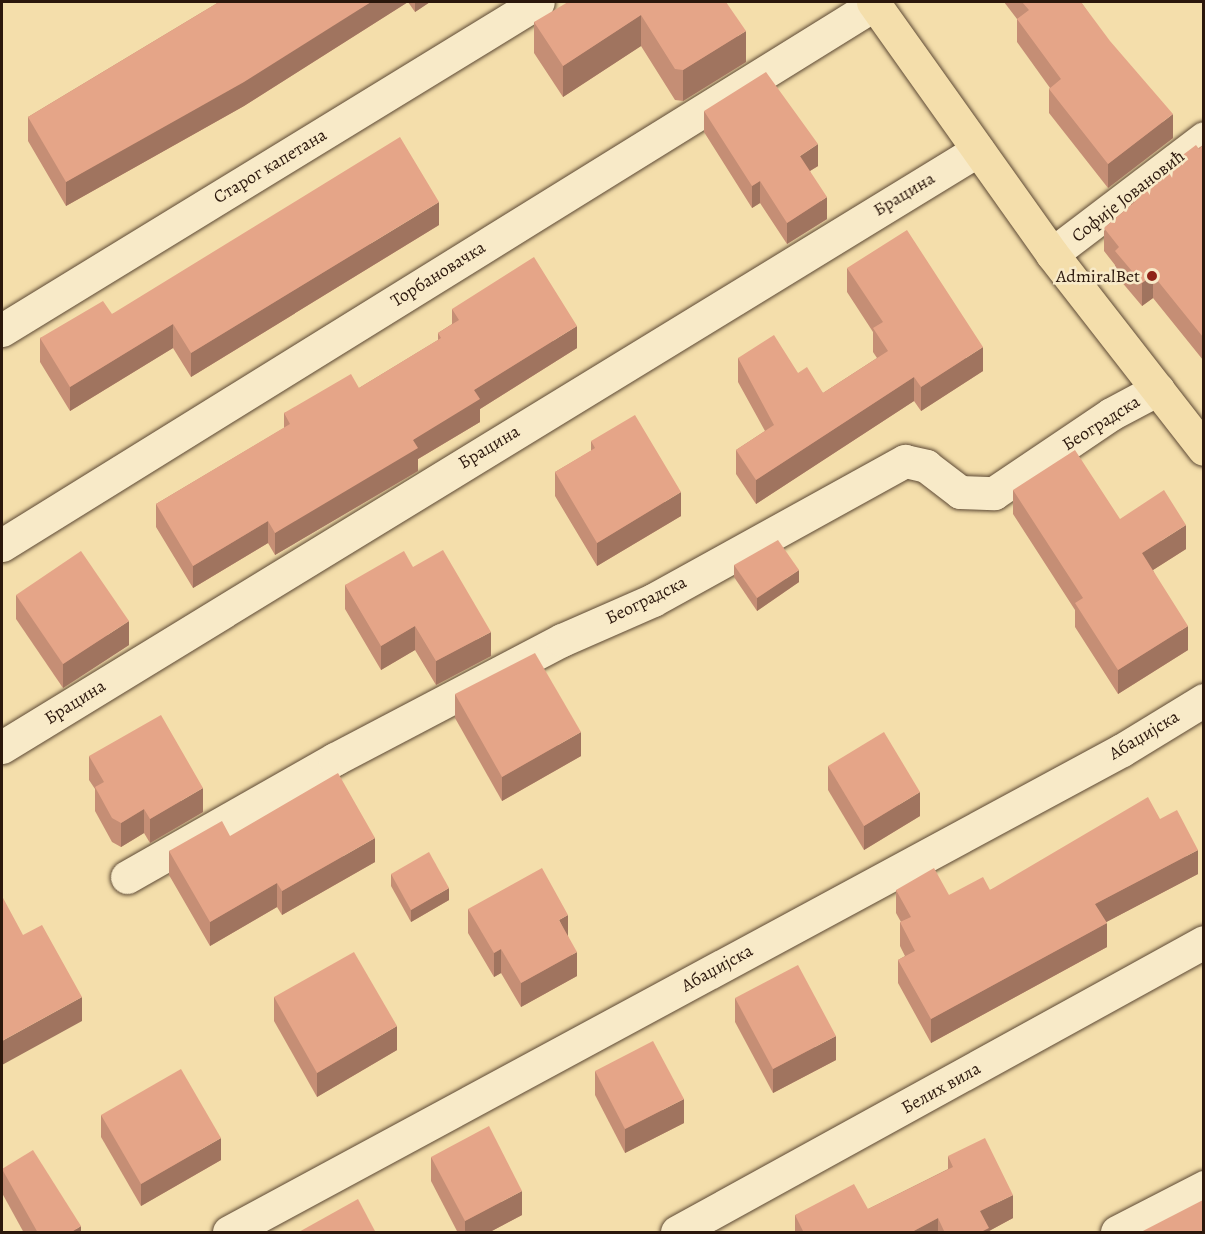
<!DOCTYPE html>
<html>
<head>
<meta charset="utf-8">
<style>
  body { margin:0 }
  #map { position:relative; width:1205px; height:1234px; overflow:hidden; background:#f4deab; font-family:Alegreya,serif }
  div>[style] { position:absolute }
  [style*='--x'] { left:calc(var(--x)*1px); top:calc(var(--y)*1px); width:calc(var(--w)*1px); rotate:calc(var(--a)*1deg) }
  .roads { filter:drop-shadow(0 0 2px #5d4934) drop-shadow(0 0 2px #5d4934) }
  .minor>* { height:33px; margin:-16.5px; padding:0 16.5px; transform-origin:16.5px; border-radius:16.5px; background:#f8eac8 }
  .major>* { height:33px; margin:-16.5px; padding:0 16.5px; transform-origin:16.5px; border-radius:16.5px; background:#f4deab }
  .wall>* { inset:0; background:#c58e75 }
  .shaded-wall>* { inset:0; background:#a0745f }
  .building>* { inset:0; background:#e5a588 }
  .dots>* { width:16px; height:16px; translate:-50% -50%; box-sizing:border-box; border:3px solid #f8eac8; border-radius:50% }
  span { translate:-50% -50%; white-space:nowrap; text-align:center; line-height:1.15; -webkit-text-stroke:5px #f8eac8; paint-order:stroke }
  .street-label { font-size:18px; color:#2b170c }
  .poi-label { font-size:18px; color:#2b170c }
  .right { translate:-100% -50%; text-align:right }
  .frame { position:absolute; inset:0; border:3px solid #2b170c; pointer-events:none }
</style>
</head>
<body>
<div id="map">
  <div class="roads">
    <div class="minor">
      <i style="--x:1052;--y:254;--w:191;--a:-37.3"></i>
      <i style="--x:2;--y:330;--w:628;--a:-31.46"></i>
      <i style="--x:2;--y:545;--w:1027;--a:-31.79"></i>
      <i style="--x:2;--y:747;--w:1144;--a:-31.45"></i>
      <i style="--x:127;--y:877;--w:239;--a:-29.6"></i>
      <i style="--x:335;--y:759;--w:256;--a:-27.7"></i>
      <i style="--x:562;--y:640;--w:99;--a:-23.7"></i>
      <i style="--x:653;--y:600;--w:288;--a:-28.9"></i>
      <i style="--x:905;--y:461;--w:22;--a:13"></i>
      <i style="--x:926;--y:466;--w:43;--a:37.4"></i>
      <i style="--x:960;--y:492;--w:34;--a:2"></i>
      <i style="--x:994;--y:493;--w:141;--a:-34"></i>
      <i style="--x:1111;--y:414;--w:53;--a:-28"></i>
      <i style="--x:229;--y:1232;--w:1015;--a:-28.36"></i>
      <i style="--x:1122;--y:750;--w:96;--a:-31.4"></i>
      <i style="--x:677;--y:1232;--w:602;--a:-28.82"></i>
      <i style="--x:1117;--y:1232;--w:98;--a:-27.3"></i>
    </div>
    <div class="major">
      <i style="--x:873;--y:2;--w:309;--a:54.6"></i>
      <i style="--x:1052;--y:254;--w:247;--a:52.1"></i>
    </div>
  </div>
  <div class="wall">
    <i style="clip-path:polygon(219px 2px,430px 2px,415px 12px,408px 2px,244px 106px,66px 206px,28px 141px,28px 117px)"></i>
    <i style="clip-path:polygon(726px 2px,746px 62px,683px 101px,675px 100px,641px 46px,563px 97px,534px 53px,534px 22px)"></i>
    <i style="clip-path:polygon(1004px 2px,1081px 2px,1173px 138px,1108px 188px,1049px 113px,1049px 89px,1050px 88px,1017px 42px,1017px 19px)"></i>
    <i style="clip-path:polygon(704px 111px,818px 166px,810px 171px,827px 219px,787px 244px,760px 203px,752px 208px,704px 132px)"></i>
    <i style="clip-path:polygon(1203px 145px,1203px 360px,1153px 298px,1142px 306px,1115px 274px,1115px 265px,1104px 251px,1104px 228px,1131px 205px,1131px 194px)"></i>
    <i style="clip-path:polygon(439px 225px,191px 377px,173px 348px,70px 411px,40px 362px,40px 338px,112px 314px)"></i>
    <i style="clip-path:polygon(847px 268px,983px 371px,921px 411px,914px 401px,756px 504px,736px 474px,736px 450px,765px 431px,738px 382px,738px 358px,798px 373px,823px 393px,877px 358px,873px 352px,873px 332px,847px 292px)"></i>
    <i style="clip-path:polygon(452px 309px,577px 348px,480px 409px,480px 422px,418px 459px,418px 471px,275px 555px,268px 543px,193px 588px,156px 527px,156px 504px,284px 428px,284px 413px,359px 388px,438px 340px,438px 333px,452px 324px)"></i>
    <i style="clip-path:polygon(591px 441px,681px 516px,597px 566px,555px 496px,555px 472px,591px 451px)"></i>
    <i style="clip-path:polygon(1013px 490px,1186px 549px,1153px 570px,1188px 650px,1118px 694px,1075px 627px,1075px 610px,1013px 514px)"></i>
    <i style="clip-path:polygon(734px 565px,799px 582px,757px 611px,734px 577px)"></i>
    <i style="clip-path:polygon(413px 567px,491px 656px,436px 685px,415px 650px,381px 670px,345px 609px,345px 585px)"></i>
    <i style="clip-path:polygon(16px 595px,129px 645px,63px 688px,16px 619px)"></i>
    <i style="clip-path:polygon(455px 694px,581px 756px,502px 801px,455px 718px)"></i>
    <i style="clip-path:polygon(89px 756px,203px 812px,150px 843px,144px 833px,121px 847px,112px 842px,95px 811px,95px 789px,89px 780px)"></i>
    <i style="clip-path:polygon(828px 766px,920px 816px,864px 850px,828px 790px)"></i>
    <i style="clip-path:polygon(1160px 819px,1198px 874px,1106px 922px,1107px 947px,931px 1043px,898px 983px,898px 960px,905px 956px,900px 946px,900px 922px,901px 922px,896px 913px,896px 890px,949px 895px,990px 890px)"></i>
    <i style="clip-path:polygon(230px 836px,375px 862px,282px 915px,277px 907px,210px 946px,169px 875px,169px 851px)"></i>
    <i style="clip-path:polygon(391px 874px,449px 900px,411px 922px,391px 886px)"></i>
    <i style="clip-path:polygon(468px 909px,568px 936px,577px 976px,521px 1007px,501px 973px,494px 977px,468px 933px)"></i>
    <i style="clip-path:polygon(274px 997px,397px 1050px,317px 1097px,274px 1021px)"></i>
    <i style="clip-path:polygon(735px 998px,836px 1060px,773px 1093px,735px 1022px)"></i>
    <i style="clip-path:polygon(595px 1071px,684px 1123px,625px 1153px,595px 1095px)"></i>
    <i style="clip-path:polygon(101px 1115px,221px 1160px,141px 1206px,101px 1137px)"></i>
    <i style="clip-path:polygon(948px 1156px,1013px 1218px,989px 1231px,989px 1233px,795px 1233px,795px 1215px,868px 1209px,948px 1169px)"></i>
    <i style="clip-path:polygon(431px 1157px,522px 1215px,488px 1233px,458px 1233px,431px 1181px)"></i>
    <i style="clip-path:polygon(2px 1169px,81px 1233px,24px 1233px,2px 1193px)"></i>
  </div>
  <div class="shaded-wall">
    <i style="clip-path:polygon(371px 2px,408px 2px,244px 106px,66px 206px,66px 182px)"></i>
    <i style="clip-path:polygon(415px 2px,430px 2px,415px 12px)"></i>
    <i style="clip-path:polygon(641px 15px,641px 46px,563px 97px,563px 66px)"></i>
    <i style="clip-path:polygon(746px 31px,746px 62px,683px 101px,683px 70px)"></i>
    <i style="clip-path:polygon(1173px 114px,1173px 138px,1108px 188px,1108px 164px)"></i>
    <i style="clip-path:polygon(818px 144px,818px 166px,800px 177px,800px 156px)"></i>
    <i style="clip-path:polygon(760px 181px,760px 203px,752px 208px,752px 186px)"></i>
    <i style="clip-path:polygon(827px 197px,827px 219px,787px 244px,787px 223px)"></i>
    <i style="clip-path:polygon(439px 202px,439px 225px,191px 377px,191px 353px)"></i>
    <i style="clip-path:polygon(1153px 275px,1153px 298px,1142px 306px,1142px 283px)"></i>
    <i style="clip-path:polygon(173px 324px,173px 348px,70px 411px,70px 387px)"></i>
    <i style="clip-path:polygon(577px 326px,577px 348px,480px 409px,480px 422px,418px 459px,418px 471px,275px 555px,275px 533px,413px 440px,474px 390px)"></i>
    <i style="clip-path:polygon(983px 347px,983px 371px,921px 411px,921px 387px)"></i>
    <i style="clip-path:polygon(914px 377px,914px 401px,756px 504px,756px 480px)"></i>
    <i style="clip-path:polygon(681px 492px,681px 516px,597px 566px,597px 543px)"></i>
    <i style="clip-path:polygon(268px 521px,268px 543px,193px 588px,193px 566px)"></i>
    <i style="clip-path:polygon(1186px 525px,1186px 549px,1142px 577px,1142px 553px)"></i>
    <i style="clip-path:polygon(799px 570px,799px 582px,757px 611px,757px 598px)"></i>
    <i style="clip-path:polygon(129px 621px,129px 645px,63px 688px,63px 664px)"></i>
    <i style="clip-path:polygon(415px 626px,415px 650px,381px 670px,381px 646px)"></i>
    <i style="clip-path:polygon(1188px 626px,1188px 650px,1118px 694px,1118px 670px)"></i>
    <i style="clip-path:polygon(491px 632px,491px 656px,436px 685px,436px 661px)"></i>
    <i style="clip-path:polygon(581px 732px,581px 756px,502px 801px,502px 777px)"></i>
    <i style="clip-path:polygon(203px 788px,203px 812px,150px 843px,150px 819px)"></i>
    <i style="clip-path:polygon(920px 792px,920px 816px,864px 850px,864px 826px)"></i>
    <i style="clip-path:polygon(144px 809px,144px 833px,121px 847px,121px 823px)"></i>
    <i style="clip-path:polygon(375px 838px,375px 862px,282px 915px,282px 891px)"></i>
    <i style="clip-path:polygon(1198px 850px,1198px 874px,1095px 928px,1095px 904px)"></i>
    <i style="clip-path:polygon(277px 883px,277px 907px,210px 946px,210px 922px)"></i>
    <i style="clip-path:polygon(449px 888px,449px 900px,411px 922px,411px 910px)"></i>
    <i style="clip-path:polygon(568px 915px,568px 939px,559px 920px)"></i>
    <i style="clip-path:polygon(1107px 923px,1107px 947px,931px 1043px,931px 1019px)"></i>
    <i style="clip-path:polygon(501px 949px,501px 973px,494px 977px,494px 953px)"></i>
    <i style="clip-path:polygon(577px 952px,577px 976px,521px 1007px,521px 983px)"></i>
    <i style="clip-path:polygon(82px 997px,82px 1021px,2px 1065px,2px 1041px)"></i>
    <i style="clip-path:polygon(397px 1026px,397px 1050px,317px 1097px,317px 1073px)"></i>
    <i style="clip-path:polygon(836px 1036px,836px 1060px,773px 1093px,773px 1069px)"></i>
    <i style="clip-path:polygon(684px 1099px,684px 1123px,625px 1153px,625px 1129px)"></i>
    <i style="clip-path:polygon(221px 1138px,221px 1160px,141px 1206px,141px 1184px)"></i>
    <i style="clip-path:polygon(522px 1191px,522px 1215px,488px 1233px,465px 1233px,465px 1221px)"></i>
    <i style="clip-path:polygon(1013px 1195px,1013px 1218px,989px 1231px,989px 1233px,979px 1233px,980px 1211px)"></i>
    <i style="clip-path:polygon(938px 1218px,938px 1233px,910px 1233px)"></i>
    <i style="clip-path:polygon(81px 1226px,81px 1233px,70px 1233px)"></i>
  </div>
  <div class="building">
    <i style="clip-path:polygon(219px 2px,371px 2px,244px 82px,66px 182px,28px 117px)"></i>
    <i style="clip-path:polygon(568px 2px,726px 2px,746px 31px,683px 70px,675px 69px,641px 15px,563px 66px,534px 22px)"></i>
    <i style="clip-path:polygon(1022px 2px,1081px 2px,1110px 41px,1173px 114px,1108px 164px,1049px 89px,1061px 79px,1017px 19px,1029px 10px)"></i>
    <i style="clip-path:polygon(766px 72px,818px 144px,800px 156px,827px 197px,787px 223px,760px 181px,752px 186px,704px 111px)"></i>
    <i style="clip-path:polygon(400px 137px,439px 202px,191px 353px,173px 324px,70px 387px,40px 338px,103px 301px,112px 314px)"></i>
    <i style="clip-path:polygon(1196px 145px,1199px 149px,1203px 145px,1203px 337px,1153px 275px,1142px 283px,1115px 251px,1119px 247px,1104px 228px,1136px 201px,1131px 194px)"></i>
    <i style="clip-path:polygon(907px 230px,983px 347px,921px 387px,914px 377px,756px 480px,736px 450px,774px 425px,738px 358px,774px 335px,798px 373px,807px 367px,823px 393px,888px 351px,873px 328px,883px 322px,847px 268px)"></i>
    <i style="clip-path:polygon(534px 257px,577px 326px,474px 390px,480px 399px,413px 440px,418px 448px,275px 533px,268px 521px,193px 566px,156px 504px,290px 424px,284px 413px,351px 374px,359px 388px,441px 338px,438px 333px,459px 320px,452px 309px)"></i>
    <i style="clip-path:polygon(635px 415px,681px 492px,597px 543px,555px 472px,595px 448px,591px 441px)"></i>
    <i style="clip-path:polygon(1075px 450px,1120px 519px,1164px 490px,1186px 525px,1142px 553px,1188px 626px,1118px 670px,1075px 603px,1083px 598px,1013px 490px)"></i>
    <i style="clip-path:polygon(778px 540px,799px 570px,757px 598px,734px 565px)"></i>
    <i style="clip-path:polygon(443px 550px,491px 632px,436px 661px,415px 626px,381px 646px,345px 585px,404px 551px,413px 567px)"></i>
    <i style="clip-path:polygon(81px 551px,129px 621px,63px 664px,16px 595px)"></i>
    <i style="clip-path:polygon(535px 653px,581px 732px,502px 777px,455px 694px)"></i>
    <i style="clip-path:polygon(161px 715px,203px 788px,150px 819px,144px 809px,121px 823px,112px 818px,95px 787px,104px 782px,89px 756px)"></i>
    <i style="clip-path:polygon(884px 732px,920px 792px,864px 826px,828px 766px)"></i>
    <i style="clip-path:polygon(338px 773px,375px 838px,282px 891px,277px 883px,210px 922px,169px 851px,222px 821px,230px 836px)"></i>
    <i style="clip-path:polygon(1148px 797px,1160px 819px,1177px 810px,1198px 850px,1095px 904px,1107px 923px,931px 1019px,898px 960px,915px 951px,900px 922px,911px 917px,896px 890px,934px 868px,949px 895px,983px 877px,990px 890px)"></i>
    <i style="clip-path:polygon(429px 852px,449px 888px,411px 910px,391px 874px)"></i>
    <i style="clip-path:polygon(542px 868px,568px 915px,559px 920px,577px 952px,521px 983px,501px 949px,494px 953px,468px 909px)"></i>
    <i style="clip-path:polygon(2px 896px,23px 935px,42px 925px,82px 997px,2px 1041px)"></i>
    <i style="clip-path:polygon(354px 952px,397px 1026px,317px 1073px,274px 997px)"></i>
    <i style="clip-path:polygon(798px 965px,836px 1036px,773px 1069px,735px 998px)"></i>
    <i style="clip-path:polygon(653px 1041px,684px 1099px,625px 1129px,595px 1071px)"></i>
    <i style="clip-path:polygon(181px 1069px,221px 1138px,141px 1184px,101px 1115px)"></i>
    <i style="clip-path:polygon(489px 1126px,522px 1191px,465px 1221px,431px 1157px)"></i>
    <i style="clip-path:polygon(985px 1138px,1013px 1195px,980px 1211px,989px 1228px,979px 1233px,945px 1233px,938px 1218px,910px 1233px,804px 1233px,795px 1215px,854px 1184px,868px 1209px,953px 1167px,948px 1156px)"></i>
    <i style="clip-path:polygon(33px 1150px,81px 1226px,70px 1233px,38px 1233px,2px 1169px)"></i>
    <i style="clip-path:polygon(358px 1199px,376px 1233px,297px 1233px)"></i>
    <i style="clip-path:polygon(1203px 1200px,1203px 1233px,1139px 1233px)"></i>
  </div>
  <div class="dots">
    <i style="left:1152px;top:276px;background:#8f2418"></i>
  </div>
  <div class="street-label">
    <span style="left:270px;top:166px;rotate:-31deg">Старог капетана</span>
    <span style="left:904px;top:194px;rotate:-31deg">Брацина</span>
    <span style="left:1128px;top:196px;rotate:-38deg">Софије Јовановић</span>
    <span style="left:438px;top:274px;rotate:-32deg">Торбановачка</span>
    <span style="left:1101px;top:423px;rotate:-32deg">Београдска</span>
    <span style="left:489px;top:447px;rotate:-31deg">Брацина</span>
    <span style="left:646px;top:600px;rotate:-26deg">Београдска</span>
    <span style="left:75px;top:702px;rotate:-32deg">Брацина</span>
    <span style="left:1144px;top:735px;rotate:-31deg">Абаџијска</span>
    <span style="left:717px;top:968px;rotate:-29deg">Абаџијска</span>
    <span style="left:941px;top:1088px;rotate:-29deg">Белих вила</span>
  </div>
  <div class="poi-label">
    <span class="right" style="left:1140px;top:276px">AdmiralBet</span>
  </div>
  <div class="frame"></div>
</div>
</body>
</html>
